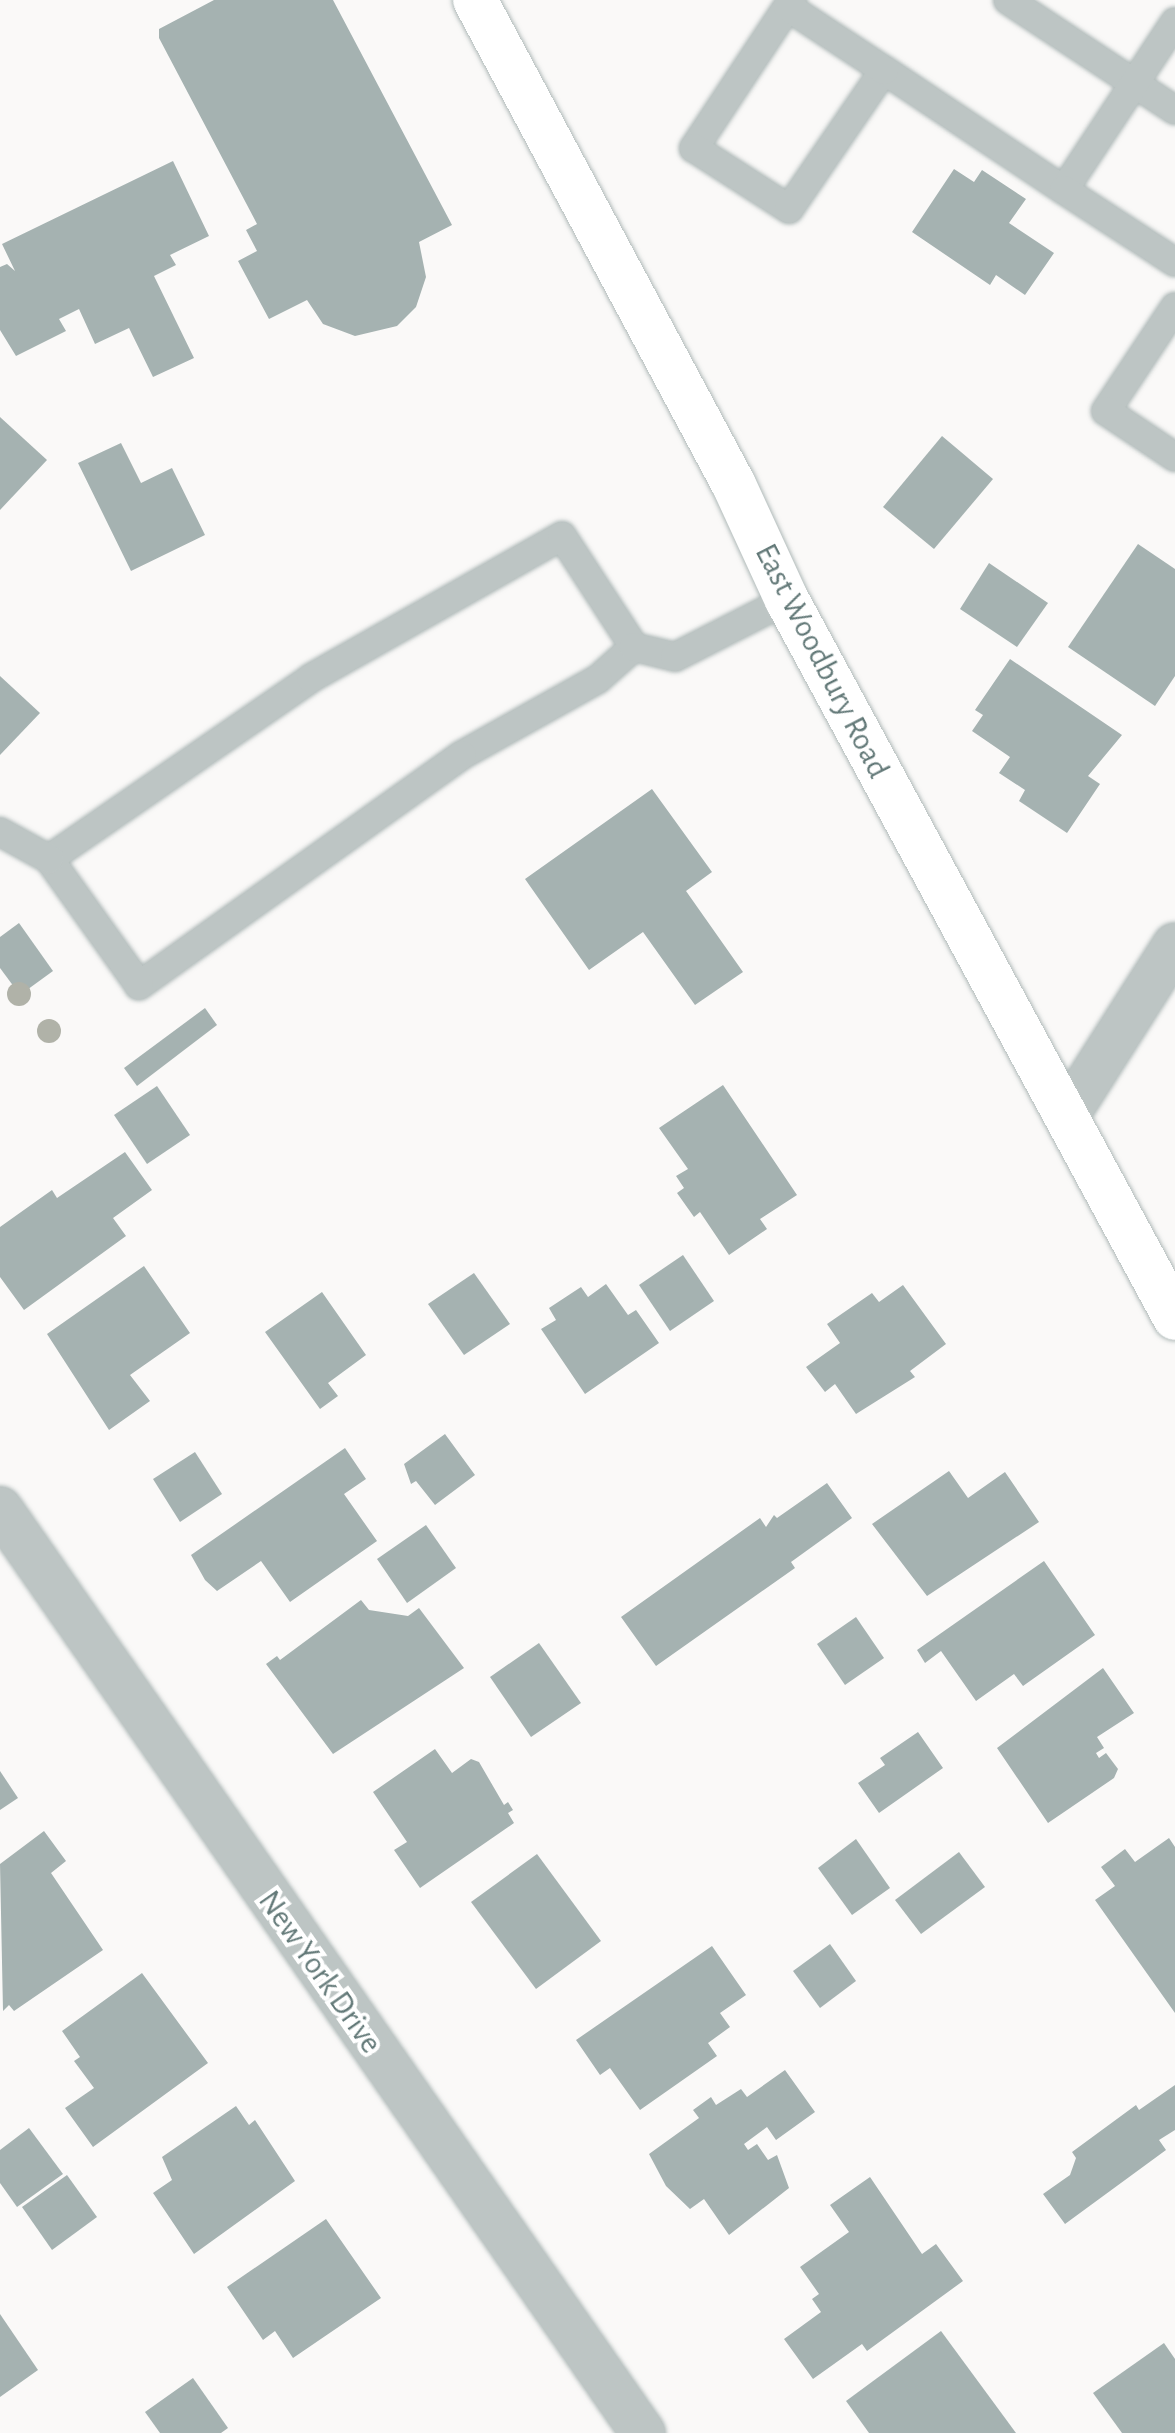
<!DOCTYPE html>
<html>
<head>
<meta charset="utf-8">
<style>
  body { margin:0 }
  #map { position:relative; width:1175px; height:2433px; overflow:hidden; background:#faf9f8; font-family:"Alegreya Sans",sans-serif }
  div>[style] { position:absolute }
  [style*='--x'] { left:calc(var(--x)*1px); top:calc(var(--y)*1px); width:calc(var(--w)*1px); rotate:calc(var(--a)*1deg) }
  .building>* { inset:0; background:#a5b2b1 }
  .roads { filter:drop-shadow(0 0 2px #b0bab9) drop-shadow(0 0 2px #b0bab9) }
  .service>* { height:28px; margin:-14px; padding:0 14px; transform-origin:14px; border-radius:14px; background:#bdc5c4 }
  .minor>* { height:44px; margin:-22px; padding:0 22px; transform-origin:22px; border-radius:22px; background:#bdc5c4 }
  .secondary>* { height:44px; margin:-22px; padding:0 22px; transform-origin:22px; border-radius:22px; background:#fff }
  .trees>* { width:24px; height:24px; margin:-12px; border-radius:50%; background:#b0b2a8 }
  span { translate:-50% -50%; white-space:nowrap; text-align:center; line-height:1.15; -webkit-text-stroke:8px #fff; paint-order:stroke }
  .street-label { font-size:32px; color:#637978 }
</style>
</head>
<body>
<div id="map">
  <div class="building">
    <i style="clip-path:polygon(214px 0,333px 0,452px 225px,419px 242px,426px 277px,416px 307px,397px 326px,355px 336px,323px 324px,307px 300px,269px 319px,238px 261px,257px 251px,246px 230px,257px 224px,159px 38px,159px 29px)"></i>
    <i style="clip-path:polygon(173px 161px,209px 236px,170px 255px,176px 265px,154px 276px,194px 358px,153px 377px,129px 328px,95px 344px,79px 309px,59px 319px,66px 331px,16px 356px,0 330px,0 267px,7px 264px,15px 271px,2px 244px)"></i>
    <i style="clip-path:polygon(954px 169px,974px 182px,982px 170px,1026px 199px,1009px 223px,1054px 253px,1025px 295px,996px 275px,990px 285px,912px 232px)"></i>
    <i style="clip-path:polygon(0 417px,47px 460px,0 510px)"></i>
    <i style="clip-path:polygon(942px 436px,993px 479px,934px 549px,883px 507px)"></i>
    <i style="clip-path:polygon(121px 443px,141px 483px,172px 468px,205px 535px,131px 571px,78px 463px)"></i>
    <i style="clip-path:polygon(1138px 544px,1175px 569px,1175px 676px,1155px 706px,1068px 647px)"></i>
    <i style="clip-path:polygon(989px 563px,1048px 603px,1017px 647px,960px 609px)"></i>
    <i style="clip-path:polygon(1010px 659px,1122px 735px,1088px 776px,1100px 784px,1067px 833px,1019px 801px,1025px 790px,999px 773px,1010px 757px,972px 731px,983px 715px,975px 710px)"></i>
    <i style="clip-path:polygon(0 676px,40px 713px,0 755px)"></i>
    <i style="clip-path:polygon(652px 789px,712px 872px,686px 891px,743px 972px,695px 1005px,643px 932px,589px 970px,525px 879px)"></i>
    <i style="clip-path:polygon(19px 923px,53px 971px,20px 995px,0 968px,0 937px)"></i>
    <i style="clip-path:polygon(205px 1008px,217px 1025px,137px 1086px,124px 1068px)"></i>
    <i style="clip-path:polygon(723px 1085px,797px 1195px,760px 1219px,767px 1229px,729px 1255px,700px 1212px,694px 1217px,677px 1193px,684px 1188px,676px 1176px,688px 1169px,659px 1128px)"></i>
    <i style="clip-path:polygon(157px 1086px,190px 1135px,147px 1164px,114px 1115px)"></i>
    <i style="clip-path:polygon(125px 1152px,152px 1190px,113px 1218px,126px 1236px,24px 1310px,0 1277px,0 1227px,52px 1190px,57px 1198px)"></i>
    <i style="clip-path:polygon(683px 1255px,714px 1301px,670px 1331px,639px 1285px)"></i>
    <i style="clip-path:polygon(144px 1266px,190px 1333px,130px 1375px,150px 1401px,109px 1430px,47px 1334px)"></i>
    <i style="clip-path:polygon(474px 1273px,510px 1324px,464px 1355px,428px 1304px)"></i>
    <i style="clip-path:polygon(606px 1284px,628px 1315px,636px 1310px,659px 1343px,585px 1394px,541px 1329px,556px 1320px,549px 1308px,581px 1287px,588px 1297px)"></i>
    <i style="clip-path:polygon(903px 1285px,946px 1344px,910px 1371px,915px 1377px,856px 1414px,835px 1384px,825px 1392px,806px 1367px,840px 1343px,827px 1324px,872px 1293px,879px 1302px)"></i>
    <i style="clip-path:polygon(322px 1292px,366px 1355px,328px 1383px,338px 1396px,320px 1409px,265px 1332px)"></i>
    <i style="clip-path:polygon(445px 1434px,475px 1475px,435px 1505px,416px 1481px,411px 1484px,404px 1464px)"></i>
    <i style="clip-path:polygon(345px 1448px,366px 1479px,344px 1494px,377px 1541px,290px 1602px,261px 1561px,217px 1591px,205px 1580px,191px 1555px)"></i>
    <i style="clip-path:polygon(195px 1452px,222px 1494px,180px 1522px,153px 1479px)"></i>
    <i style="clip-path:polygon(949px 1471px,968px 1498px,1005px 1472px,1039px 1522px,927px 1596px,872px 1524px)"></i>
    <i style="clip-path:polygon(827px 1483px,852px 1518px,791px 1562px,795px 1568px,656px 1666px,621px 1617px,760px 1518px,766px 1527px,774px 1515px,777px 1518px)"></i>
    <i style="clip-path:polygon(426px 1525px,456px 1568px,407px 1603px,377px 1559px)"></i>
    <i style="clip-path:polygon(1044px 1561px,1095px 1635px,1023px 1686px,1014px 1674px,976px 1701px,941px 1651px,925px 1663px,917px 1650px)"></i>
    <i style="clip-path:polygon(361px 1600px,369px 1610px,408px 1616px,419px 1608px,464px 1668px,333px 1754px,266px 1664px,277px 1656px,280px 1660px)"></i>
    <i style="clip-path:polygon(856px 1617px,884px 1658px,845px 1685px,817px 1644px)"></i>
    <i style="clip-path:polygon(539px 1643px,581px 1703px,531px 1737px,490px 1677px)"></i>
    <i style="clip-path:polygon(1103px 1668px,1134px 1713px,1097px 1737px,1104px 1748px,1096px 1753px,1099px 1758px,1106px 1753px,1118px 1769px,1114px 1778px,1048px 1823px,997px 1748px)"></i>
    <i style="clip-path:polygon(918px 1732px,943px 1768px,879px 1813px,858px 1783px,885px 1765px,880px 1758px)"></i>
    <i style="clip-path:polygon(435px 1749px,452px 1773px,471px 1759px,479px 1762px,504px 1805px,508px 1802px,513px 1810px,508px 1813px,514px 1823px,420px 1888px,394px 1850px,407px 1842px,373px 1792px)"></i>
    <i style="clip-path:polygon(0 1771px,18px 1798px,0 1810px)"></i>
    <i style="clip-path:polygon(44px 1831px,66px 1861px,51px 1873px,103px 1950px,14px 2011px,9px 2005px,3px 2011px,0 1864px)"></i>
    <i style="clip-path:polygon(1169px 1838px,1175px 1847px,1175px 2013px,1095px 1900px,1115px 1886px,1101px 1867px,1125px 1849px,1135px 1862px)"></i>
    <i style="clip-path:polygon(856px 1839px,890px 1888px,852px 1915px,818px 1868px)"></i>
    <i style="clip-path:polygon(959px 1852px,985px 1887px,921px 1934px,895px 1900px)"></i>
    <i style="clip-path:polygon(537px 1854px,601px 1941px,536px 1989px,471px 1902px)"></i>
    <i style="clip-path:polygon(830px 1944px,856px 1981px,820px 2008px,793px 1971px)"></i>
    <i style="clip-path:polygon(712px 1946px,746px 1995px,720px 2013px,730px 2027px,708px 2043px,717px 2056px,640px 2110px,610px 2068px,600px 2075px,576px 2040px)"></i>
    <i style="clip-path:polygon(142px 1973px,208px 2063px,93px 2147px,65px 2108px,94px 2088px,74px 2061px,80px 2057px,62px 2031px)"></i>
    <i style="clip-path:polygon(785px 2070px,815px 2112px,776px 2140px,767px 2127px,744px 2144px,748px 2150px,757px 2144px,768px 2160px,777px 2155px,789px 2188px,729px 2235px,704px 2199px,690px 2209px,666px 2186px,649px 2154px,699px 2118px,693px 2110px,711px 2097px,716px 2105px,741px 2089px,747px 2097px)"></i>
    <i style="clip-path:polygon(1175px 2085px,1175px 2130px,1159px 2140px,1166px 2150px,1065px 2224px,1043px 2194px,1070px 2175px,1076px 2158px,1072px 2152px,1136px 2105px,1139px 2110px)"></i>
    <i style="clip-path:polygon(236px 2106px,249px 2125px,255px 2120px,295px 2181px,194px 2254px,153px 2193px,172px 2180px,162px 2157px)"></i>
    <i style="clip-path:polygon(29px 2128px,63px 2174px,17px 2207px,0 2183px,0 2150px)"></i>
    <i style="clip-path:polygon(67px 2175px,97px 2217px,52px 2250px,22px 2207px)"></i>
    <i style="clip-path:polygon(870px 2177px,922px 2254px,936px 2244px,963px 2281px,867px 2351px,862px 2344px,813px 2379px,784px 2339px,821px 2312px,812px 2299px,819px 2294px,800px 2267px,849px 2232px,830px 2205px)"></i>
    <i style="clip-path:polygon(326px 2219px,381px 2298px,293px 2358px,275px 2331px,263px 2340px,227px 2287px)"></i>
    <i style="clip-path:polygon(0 2314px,38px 2370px,0 2397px)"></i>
    <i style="clip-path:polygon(941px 2331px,1016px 2433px,869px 2433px,846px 2401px)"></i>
    <i style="clip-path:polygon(1164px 2343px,1175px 2359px,1175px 2433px,1122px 2433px,1093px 2393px)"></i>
    <i style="clip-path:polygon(193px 2378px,228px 2428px,221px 2433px,160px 2433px,145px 2412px)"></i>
  </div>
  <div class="roads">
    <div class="service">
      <i style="--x:792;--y:0;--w:178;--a:123.5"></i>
      <i style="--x:694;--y:148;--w:113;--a:32.7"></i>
      <i style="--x:789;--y:209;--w:168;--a:-55.6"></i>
      <i style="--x:884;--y:70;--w:216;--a:33.7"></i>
      <i style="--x:1008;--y:0;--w:200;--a:33.4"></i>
      <i style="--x:788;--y:7;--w:115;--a:33.3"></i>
      <i style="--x:1175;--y:22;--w:201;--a:123.5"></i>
      <i style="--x:1064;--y:190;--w:132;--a:33"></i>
      <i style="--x:1175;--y:307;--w:125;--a:123.6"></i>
      <i style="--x:1106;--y:411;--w:83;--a:33.7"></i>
      <i style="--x:634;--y:647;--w:48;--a:138.4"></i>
      <i style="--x:598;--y:679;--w:156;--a:150.8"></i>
      <i style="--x:462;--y:755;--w:397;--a:144.5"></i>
      <i style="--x:139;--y:985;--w:155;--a:-125.5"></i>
      <i style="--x:49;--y:859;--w:318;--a:-34.6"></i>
      <i style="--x:311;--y:678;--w:288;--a:-29.5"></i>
      <i style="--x:562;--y:536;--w:132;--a:57"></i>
      <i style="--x:634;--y:647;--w:42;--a:13.7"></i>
      <i style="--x:675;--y:657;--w:126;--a:-27"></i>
      <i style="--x:0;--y:832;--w:56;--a:28.9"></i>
    </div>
    <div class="minor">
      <i style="--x:1067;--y:1115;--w:201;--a:-57.6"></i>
      <i style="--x:0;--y:1509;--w:1126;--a:55.17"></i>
    </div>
    <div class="secondary">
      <i style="--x:475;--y:0;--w:550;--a:61.9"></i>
      <i style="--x:734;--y:485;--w:127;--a:65.3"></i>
      <i style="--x:787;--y:600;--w:816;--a:61.61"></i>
    </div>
  </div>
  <div class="trees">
    <i style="left:19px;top:994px"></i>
    <i style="left:49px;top:1031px"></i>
  </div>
  <div class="street-label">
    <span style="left:822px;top:661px;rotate:63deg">East Woodbury Road</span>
    <span style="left:320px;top:1972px;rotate:55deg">New York Drive</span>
  </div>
</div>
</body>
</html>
